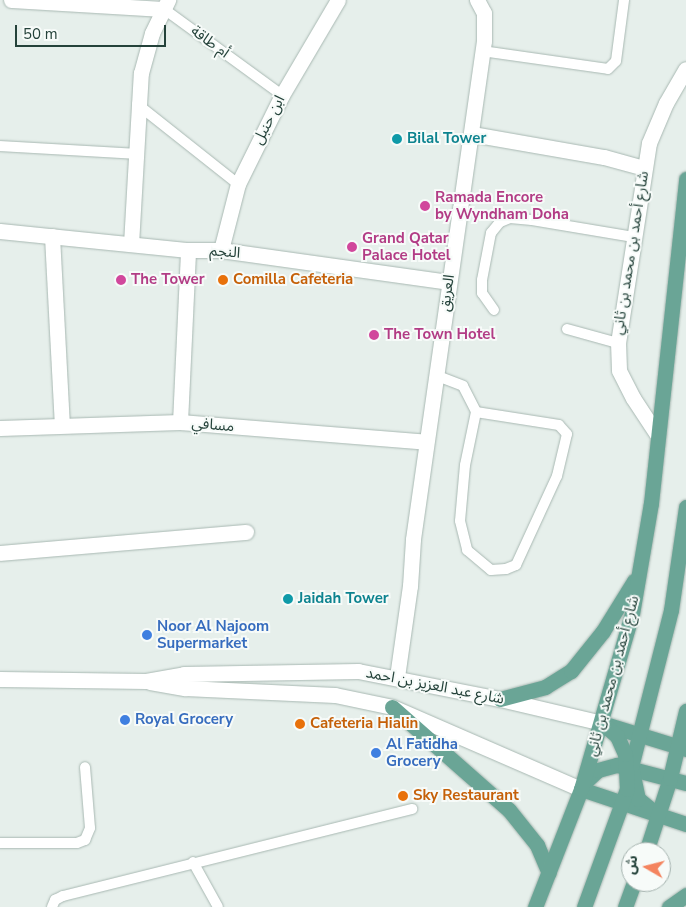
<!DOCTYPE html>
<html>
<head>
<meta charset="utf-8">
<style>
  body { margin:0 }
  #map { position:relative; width:686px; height:907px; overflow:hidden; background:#e6efeb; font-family:"Nunito Sans","Noto Sans Arabic",sans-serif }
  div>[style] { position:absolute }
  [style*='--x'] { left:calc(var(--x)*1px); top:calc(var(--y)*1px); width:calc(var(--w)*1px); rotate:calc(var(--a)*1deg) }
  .roads { filter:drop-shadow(0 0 1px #a8b8b2) drop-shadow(0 0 1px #a8b8b2) }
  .lane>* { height:10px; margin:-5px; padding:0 5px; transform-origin:5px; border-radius:5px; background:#fff }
  .street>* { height:15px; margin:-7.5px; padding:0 7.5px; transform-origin:7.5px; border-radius:7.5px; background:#fff }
  .secondary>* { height:15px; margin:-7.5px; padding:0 7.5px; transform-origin:7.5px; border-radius:7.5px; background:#fff }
  .primary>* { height:15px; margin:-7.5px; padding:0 7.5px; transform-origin:7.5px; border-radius:7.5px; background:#6aa596 }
  .dots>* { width:14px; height:14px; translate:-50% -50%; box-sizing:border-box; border:2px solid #f7fbf9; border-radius:50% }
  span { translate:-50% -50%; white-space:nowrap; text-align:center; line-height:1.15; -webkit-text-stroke:4px #f7fbf9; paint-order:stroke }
  .street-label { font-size:15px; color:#24423a }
  .culture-label { font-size:15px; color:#0d838f; font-weight:700 }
  .left { translate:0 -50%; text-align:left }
  .hotel-label { font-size:15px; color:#b23c85; font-weight:700 }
  .food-label { font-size:15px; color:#c56008; font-weight:700 }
  .shop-label { font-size:15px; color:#366cbe; font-weight:700 }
  .north { position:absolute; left:621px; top:842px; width:50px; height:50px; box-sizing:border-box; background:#f7fbf9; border:1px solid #a3b1ad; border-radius:50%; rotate:278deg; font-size:14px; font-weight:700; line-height:20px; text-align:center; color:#24423a }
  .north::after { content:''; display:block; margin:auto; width:18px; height:22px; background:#f4845f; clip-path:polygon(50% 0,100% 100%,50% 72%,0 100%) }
  .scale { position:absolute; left:15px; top:25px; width:151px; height:22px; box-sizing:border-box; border:2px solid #24423a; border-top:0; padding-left:6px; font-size:15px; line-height:18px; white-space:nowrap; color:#24423a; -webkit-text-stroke:4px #f7fbf9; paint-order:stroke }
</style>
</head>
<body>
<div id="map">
  <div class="roads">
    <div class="lane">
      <i style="--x:164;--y:9;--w:146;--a:36.1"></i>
      <i style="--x:482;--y:51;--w:127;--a:8.1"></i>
      <i style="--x:608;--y:69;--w:11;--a:-45"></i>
      <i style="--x:616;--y:61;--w:62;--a:-82.5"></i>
      <i style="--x:137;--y:104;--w:129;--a:38.4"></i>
      <i style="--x:0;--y:146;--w:138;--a:3.3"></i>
      <i style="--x:494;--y:310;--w:21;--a:-125"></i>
      <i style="--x:482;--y:293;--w:13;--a:-90"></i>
      <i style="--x:482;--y:280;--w:48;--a:-79.2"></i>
      <i style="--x:491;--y:233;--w:14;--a:-51"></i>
      <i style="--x:500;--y:222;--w:11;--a:-22"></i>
      <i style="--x:510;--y:218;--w:22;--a:5"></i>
      <i style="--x:532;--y:220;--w:103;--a:9.5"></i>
      <i style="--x:567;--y:329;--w:53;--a:15.4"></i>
      <i style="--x:435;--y:375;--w:30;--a:21"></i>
      <i style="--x:463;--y:386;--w:29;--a:63"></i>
      <i style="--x:476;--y:412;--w:54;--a:101.7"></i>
      <i style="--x:465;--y:465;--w:56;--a:95.1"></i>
      <i style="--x:460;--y:521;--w:30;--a:76"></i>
      <i style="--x:467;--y:550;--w:31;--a:40"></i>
      <i style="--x:491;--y:570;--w:15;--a:-4"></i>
      <i style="--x:506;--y:569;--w:11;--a:-22"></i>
      <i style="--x:516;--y:565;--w:98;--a:-65.3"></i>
      <i style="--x:557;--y:476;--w:43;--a:-76.6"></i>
      <i style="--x:567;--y:434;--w:12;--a:-132"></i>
      <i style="--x:559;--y:425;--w:84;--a:-171.1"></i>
      <i style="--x:0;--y:843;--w:77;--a:0"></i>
      <i style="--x:77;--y:843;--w:9;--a:-21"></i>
      <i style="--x:85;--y:840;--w:13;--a:-67"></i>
      <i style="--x:90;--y:828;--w:61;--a:-94.7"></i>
      <i style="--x:193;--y:862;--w:51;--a:60.9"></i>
      <i style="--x:52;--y:907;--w:8;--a:-67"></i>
      <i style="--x:55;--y:900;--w:9;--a:-27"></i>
      <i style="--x:63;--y:896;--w:360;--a:-14"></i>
    </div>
    <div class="street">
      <i style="--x:11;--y:0;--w:153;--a:3.4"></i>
      <i style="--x:472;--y:134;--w:134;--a:9.9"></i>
      <i style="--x:604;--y:157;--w:41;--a:15.4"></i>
      <i style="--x:0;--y:231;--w:189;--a:5.8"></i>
      <i style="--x:188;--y:250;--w:33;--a:0"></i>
      <i style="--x:221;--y:250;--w:229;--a:8"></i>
      <i style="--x:52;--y:236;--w:188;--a:87"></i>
      <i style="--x:131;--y:244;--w:171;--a:-86.7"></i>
      <i style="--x:141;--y:73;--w:41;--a:-74.6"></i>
      <i style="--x:152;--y:33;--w:37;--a:-64"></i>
      <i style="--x:221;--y:250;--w:68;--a:-75.6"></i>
      <i style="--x:238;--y:184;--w:99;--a:-63.7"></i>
      <i style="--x:282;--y:95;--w:110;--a:-59.5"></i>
      <i style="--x:180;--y:422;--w:172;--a:-87.3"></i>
      <i style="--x:0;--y:428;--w:180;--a:-1.9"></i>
      <i style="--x:180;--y:422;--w:247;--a:4.6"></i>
      <i style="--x:658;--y:436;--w:45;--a:-123.3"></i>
      <i style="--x:633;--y:398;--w:31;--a:-117"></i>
      <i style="--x:619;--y:370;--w:27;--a:-92"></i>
      <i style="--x:618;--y:343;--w:202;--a:-81.2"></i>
      <i style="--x:649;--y:143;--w:43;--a:-67"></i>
      <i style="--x:666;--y:103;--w:39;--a:-60"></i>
      <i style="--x:0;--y:553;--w:247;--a:-4.9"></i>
      <i style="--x:397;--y:677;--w:92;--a:-81.9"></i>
      <i style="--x:410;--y:586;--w:47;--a:-86.3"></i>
      <i style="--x:413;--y:539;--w:503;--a:-81.89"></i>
      <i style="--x:484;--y:41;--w:28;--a:-90"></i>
      <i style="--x:484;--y:13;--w:15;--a:-118"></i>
    </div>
    <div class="secondary">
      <i style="--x:0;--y:679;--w:146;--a:0.8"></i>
      <i style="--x:146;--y:681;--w:39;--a:-10"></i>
      <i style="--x:184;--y:674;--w:174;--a:-1"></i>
      <i style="--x:358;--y:671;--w:145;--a:11.2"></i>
      <i style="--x:500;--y:699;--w:105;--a:13.2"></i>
      <i style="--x:150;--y:682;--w:36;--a:10"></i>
      <i style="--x:185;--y:688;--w:150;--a:2.7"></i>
      <i style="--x:335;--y:695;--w:58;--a:11.9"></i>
      <i style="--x:392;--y:707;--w:206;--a:23.5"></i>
    </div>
    <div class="primary">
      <i style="--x:500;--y:699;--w:47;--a:-14.9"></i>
      <i style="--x:545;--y:687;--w:31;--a:-32"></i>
      <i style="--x:571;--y:671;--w:51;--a:-51.3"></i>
      <i style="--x:603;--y:631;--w:59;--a:-58.2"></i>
      <i style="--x:392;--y:707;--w:156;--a:41.4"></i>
      <i style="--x:509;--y:810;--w:45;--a:51.3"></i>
      <i style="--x:537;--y:845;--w:30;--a:67"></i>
      <i style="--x:608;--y:725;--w:82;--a:17.1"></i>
      <i style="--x:584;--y:783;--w:19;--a:-43"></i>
      <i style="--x:598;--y:770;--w:20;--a:-15"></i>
      <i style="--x:617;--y:765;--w:71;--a:14.6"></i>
      <i style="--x:581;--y:789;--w:111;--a:18.4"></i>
      <i style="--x:658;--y:815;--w:26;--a:-141"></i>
      <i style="--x:638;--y:799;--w:33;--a:-102"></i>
      <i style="--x:631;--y:767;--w:162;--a:-75.7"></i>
      <i style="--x:671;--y:610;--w:104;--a:-81.7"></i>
      <i style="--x:646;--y:852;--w:78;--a:-72"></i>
      <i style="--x:670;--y:778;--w:69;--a:-76.6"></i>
      <i style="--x:535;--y:907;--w:127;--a:-68.7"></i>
      <i style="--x:581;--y:789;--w:182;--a:-73.8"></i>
      <i style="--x:632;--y:614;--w:113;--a:-80.3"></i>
      <i style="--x:651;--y:503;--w:326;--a:-83.8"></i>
      <i style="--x:584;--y:907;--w:126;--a:-70"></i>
      <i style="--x:627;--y:789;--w:35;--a:-93"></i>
      <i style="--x:625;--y:754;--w:20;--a:-114"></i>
      <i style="--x:617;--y:736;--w:20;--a:-139"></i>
      <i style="--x:625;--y:907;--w:27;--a:-70"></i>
      <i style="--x:669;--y:907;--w:21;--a:-35"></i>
    </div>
  </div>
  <div class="dots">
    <i style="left:397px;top:139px;background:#0f9aa8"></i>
    <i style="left:425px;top:206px;background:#d1479c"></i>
    <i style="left:352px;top:247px;background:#d1479c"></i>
    <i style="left:121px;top:280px;background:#d1479c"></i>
    <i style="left:223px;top:280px;background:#e8710a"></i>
    <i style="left:374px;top:335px;background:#d1479c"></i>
    <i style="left:288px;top:599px;background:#0f9aa8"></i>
    <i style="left:147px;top:635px;background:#3f7fe0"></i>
    <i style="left:125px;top:720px;background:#3f7fe0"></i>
    <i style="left:300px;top:724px;background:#e8710a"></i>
    <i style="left:376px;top:753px;background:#3f7fe0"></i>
    <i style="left:403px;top:796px;background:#e8710a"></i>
  </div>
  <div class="street-label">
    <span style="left:210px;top:42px;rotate:36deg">أم طاقة</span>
    <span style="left:269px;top:120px;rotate:-63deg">ابن حنبل</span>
    <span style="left:225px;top:252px;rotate:5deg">النجم</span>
    <span style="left:631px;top:253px;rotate:-81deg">شارع أحمد بن محمد بن ثاني</span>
    <span style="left:447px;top:293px;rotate:-82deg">العريق</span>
    <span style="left:213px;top:425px;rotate:5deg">مسافي</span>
    <span style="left:613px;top:676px;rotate:-75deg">شارع أحمد بن محمد بن ثاني</span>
    <span style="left:435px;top:686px;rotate:11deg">شارع عبد العزيز بن احمد</span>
  </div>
  <div class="culture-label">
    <span class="left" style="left:407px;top:139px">Bilal Tower</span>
    <span class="left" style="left:298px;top:599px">Jaidah Tower</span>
  </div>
  <div class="hotel-label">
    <span class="left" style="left:435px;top:206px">Ramada Encore<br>by Wyndham Doha</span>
    <span class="left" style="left:362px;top:247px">Grand Qatar<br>Palace Hotel</span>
    <span class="left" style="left:131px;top:280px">The Tower</span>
    <span class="left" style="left:384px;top:335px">The Town Hotel</span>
  </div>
  <div class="food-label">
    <span class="left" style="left:233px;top:280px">Comilla Cafeteria</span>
    <span class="left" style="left:310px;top:724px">Cafeteria Hialin</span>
    <span class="left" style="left:413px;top:796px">Sky Restaurant</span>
  </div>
  <div class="shop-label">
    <span class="left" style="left:157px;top:635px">Noor Al Najoom<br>Supermarket</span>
    <span class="left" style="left:135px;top:720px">Royal Grocery</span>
    <span class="left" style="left:386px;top:753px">Al Fatidha<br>Grocery</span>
  </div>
  <div class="north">ش</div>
  <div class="scale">50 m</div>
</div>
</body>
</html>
